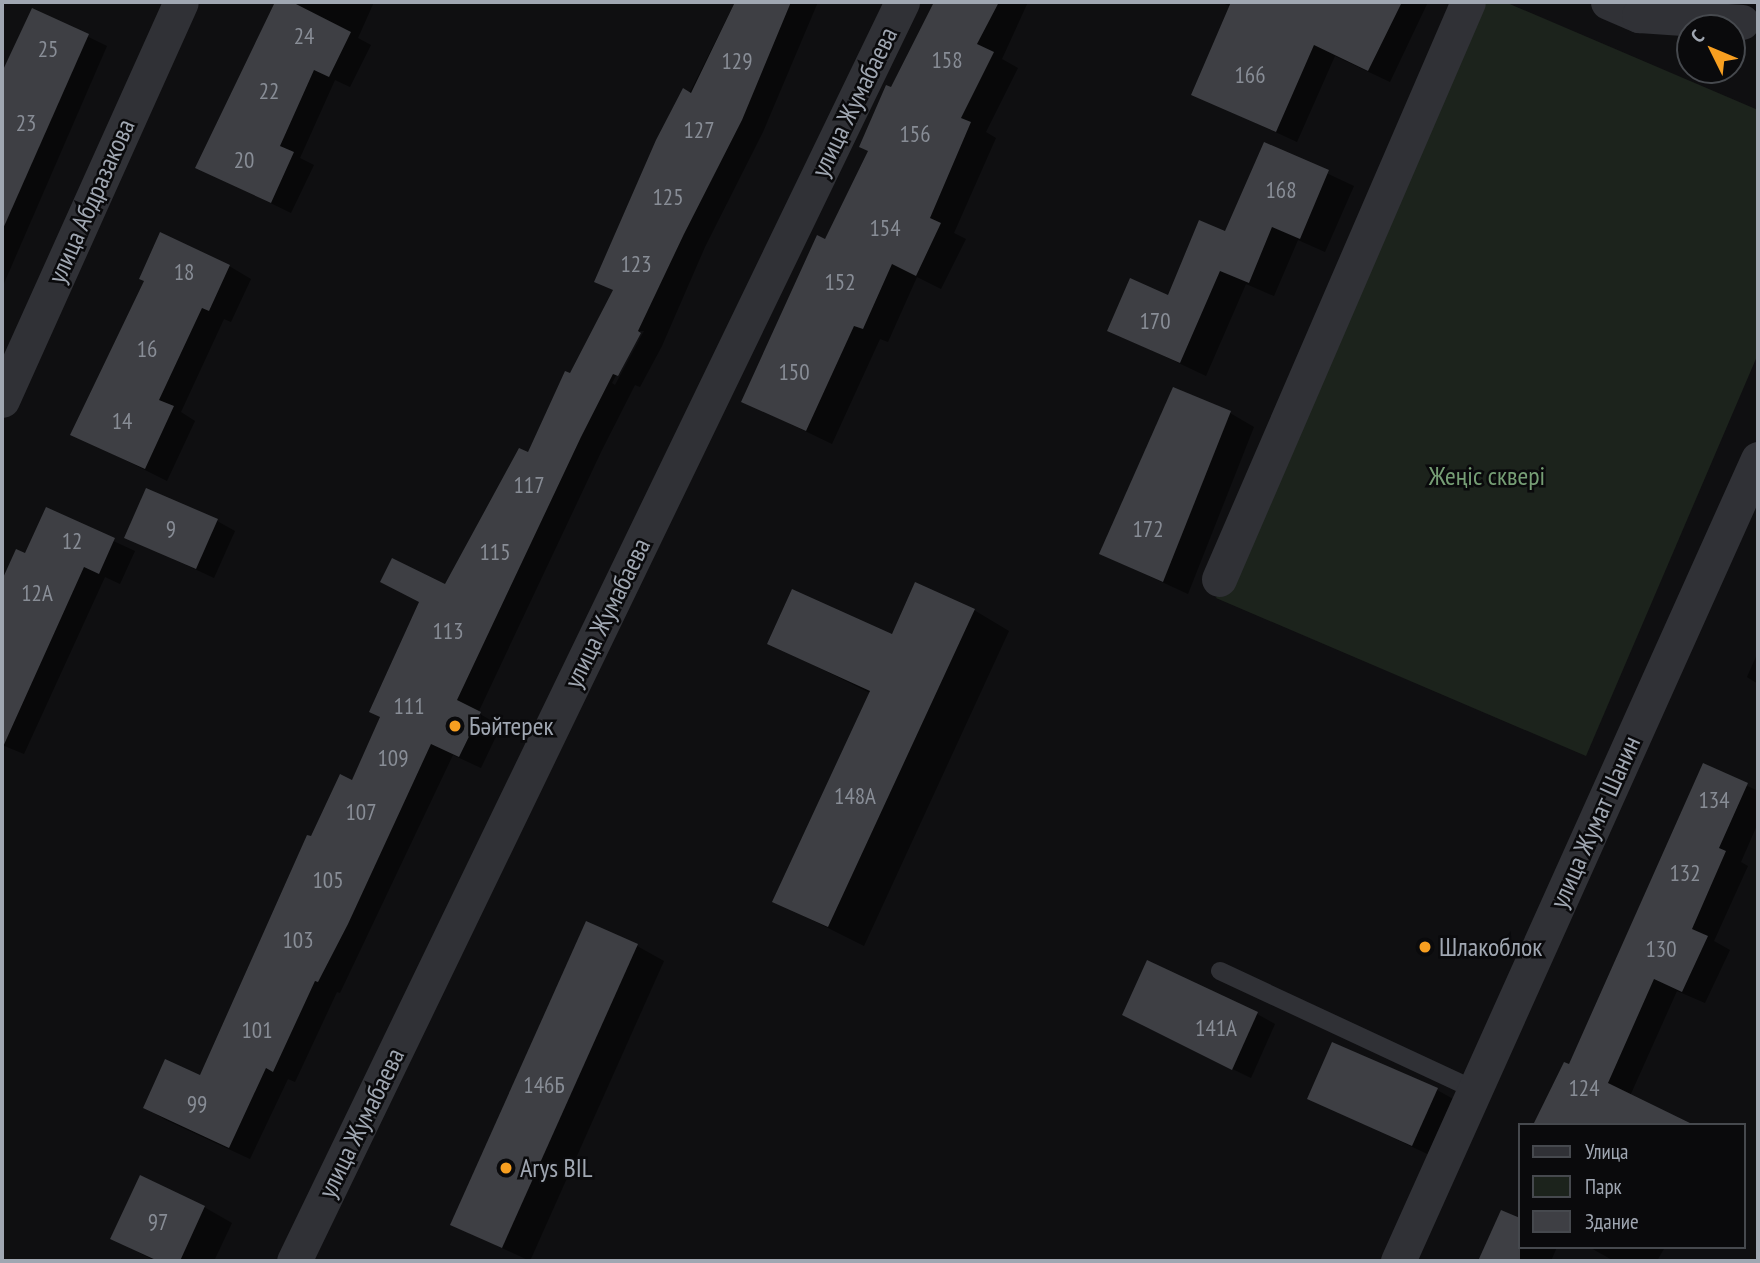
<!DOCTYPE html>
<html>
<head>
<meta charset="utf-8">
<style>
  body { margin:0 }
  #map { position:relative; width:1760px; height:1263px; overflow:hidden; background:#0f0f11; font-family:"PT Sans Narrow",sans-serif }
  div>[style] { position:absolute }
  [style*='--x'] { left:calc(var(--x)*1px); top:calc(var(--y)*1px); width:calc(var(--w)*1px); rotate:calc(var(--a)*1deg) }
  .green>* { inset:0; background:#1c231c }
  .shadow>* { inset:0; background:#0007 }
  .building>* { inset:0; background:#3e3f44 }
  .service>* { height:18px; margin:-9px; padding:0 9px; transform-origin:9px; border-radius:9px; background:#303136 }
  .minor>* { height:35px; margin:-17.5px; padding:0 17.5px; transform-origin:17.5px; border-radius:17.5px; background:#303136 }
  .dots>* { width:19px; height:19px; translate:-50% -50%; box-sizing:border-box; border:4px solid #0a0a0c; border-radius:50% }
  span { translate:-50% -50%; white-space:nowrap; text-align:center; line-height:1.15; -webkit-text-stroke:5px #0a0a0c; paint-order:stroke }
  .number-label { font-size:23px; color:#888d96 }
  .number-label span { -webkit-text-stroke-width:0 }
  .street-label { font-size:26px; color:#a0a7b2 }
  .park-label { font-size:26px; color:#769e75 }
  .poi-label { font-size:26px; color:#a0a7b2 }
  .left { translate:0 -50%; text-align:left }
  .frame { position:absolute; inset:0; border:4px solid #a0a7b2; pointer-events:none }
  .legend { position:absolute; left:1518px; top:1123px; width:228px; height:126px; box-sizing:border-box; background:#0a0a0c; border:2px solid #46494e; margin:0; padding:9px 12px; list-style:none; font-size:21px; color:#a0a7b2 }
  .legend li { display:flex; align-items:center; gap:14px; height:35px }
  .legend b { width:35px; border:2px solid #46494e }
  .north { position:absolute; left:1676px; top:14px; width:70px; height:70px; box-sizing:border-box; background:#0a0a0c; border:2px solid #46494e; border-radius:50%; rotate:313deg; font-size:19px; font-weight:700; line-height:28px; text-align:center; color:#a0a7b2 }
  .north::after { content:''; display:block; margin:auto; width:24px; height:32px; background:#f89f20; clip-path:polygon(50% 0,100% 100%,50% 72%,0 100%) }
</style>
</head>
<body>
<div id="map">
  <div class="green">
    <i style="clip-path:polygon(1472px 2px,1505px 2px,1758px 110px,1758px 354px,1586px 756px,1216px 598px)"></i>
  </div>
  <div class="shadow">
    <i style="clip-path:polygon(278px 2px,374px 2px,358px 38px,371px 45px,350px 87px,335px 80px,300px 158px,314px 165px,291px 213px,197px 167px)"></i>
    <i style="clip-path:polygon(evenodd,735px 2px,818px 2px,763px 132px,705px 247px,662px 346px,640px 387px,635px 385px,602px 450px,478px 713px,501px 726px,481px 768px,453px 755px,340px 993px,337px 992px,295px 1082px,288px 1079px,250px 1159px,166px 1120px,145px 1108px,201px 1077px,312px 839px,352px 782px,446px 586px,529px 455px,615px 291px,596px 281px,735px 2px,640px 331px,644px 331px,615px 385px,612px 383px,640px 331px)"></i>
    <i style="clip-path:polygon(936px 2px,1028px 2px,1002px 59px,1018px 68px,986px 132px,996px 138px,954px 233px,966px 239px,941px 289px,917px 277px,888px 342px,880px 339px,832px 444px,743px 401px,870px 151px,892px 89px)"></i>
    <i style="clip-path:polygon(1221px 2px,1428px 2px,1390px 82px,1335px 56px,1297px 142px,1193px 94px,1231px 7px)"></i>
    <i style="clip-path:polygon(33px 10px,107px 46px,2px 288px,2px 76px)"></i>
    <i style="clip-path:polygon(1264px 144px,1354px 186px,1325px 252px,1298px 240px,1274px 296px,1246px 284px,1206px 376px,1109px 330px,1169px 297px,1226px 234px)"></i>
    <i style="clip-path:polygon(229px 266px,251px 279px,231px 322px,224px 319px,181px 412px,195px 421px,167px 481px,73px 434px,146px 281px)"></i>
    <i style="clip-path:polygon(1230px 413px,1254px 427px,1188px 594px,1101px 554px)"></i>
    <i style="clip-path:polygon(46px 510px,135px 551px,120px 584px,105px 577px,24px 754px,2px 745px,2px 584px,17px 551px,26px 555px)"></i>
    <i style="clip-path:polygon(217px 521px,235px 531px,214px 578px,126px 537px)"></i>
    <i style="clip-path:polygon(974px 610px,1009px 631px,864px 946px,774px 901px,870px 693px,769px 643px,892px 636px)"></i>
    <i style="clip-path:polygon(1758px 652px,1758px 684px,1747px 677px)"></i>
    <i style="clip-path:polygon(1704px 765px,1758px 791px,1758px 823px,1741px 862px,1748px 866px,1714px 941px,1730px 950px,1705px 1003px,1677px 991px,1630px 1096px,1570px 1067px)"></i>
    <i style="clip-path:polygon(637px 946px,664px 961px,530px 1261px,452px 1225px)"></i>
    <i style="clip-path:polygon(1257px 1014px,1275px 1024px,1251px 1078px,1142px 1025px)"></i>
    <i style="clip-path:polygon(1437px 1090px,1464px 1105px,1440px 1160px,1309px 1098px)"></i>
    <i style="clip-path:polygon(204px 1207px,232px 1223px,214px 1261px,155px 1261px,112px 1238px)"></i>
    <i style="clip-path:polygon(1502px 1212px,1520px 1220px,1520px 1247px,1557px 1247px,1551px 1261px,1480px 1261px)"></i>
    <i style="clip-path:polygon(1589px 1247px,1665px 1247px,1657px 1261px,1614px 1261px)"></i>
  </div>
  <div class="building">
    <i style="clip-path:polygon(275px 2px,292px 2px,351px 32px,329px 77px,314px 70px,280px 146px,294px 152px,271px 203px,195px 168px)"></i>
    <i style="clip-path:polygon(735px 2px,791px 2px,742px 120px,684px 234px,638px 331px,641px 333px,618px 376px,613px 374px,581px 437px,457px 700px,481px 712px,459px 757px,431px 744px,348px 924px,318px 982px,315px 981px,273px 1072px,266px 1068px,229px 1148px,143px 1108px,165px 1059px,200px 1075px,307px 835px,311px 836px,340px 774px,352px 780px,380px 717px,369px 712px,419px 602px,380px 582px,392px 558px,445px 584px,519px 448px,528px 452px,565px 371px,570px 373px,613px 290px,594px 282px,656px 140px,683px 88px,691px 93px)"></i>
    <i style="clip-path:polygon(934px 2px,999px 2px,977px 44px,994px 52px,961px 118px,971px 122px,930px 218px,941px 223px,916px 276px,892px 264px,863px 329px,854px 326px,806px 431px,741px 402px,817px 235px,825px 239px,868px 151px,859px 147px,886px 85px,891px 87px)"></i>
    <i style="clip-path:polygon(1231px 2px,1402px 2px,1368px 71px,1314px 45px,1276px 132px,1191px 95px)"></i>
    <i style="clip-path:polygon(32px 8px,89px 34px,2px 231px,2px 72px)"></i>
    <i style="clip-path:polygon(1264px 142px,1329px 170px,1300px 239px,1272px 227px,1249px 283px,1220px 271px,1180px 363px,1107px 331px,1130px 278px,1168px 295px,1199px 220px,1225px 231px)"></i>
    <i style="clip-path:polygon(160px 232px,230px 265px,209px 311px,202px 308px,159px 400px,174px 406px,145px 469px,70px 435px,144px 281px,139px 279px)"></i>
    <i style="clip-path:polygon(1173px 387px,1231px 411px,1163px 582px,1099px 554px)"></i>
    <i style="clip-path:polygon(146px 488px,218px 519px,196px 569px,124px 538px)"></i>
    <i style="clip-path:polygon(46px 507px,115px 538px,99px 574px,84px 567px,2px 749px,2px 580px,16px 549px,25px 553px)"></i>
    <i style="clip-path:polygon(915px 582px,975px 609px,828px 927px,772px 902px,870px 691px,767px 644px,792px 589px,892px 634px)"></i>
    <i style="clip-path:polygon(1703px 763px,1748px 783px,1719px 848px,1726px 851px,1692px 929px,1708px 936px,1682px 992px,1654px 979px,1608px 1083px,1694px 1125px,1533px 1125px,1564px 1062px,1569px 1064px)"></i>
    <i style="clip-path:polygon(586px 921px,638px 944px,502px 1248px,450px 1225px)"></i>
    <i style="clip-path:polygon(1147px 960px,1258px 1012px,1232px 1070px,1122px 1015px)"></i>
    <i style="clip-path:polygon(1332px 1042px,1438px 1088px,1412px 1146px,1307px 1099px)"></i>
    <i style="clip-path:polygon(140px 1175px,205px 1206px,180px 1261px,158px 1261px,110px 1239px)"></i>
    <i style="clip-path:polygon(1501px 1210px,1520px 1218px,1520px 1261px,1478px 1261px)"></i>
  </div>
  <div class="service">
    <i style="--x:1220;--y:971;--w:281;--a:25"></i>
  </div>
  <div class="minor">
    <i style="--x:1608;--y:2;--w:34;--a:23"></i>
    <i style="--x:1639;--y:15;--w:103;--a:3.9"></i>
    <i style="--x:2;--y:400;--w:436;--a:-65.8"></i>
    <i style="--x:1219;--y:579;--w:628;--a:-66.66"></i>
    <i style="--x:294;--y:1261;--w:1398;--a:-64.22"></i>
    <i style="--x:1398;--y:1261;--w:879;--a:-65.83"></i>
  </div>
  <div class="dots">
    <i style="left:455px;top:726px;background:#f89f20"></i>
    <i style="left:1425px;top:947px;background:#f89f20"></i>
    <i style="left:506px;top:1168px;background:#f89f20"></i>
  </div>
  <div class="number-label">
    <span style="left:304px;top:36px">24</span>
    <span style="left:48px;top:49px">25</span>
    <span style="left:947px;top:60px">158</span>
    <span style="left:737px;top:61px">129</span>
    <span style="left:1250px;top:75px">166</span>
    <span style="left:269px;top:91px">22</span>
    <span style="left:26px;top:123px">23</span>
    <span style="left:699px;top:130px">127</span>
    <span style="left:915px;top:134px">156</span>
    <span style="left:244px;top:160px">20</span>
    <span style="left:1281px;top:190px">168</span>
    <span style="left:668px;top:197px">125</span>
    <span style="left:885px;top:228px">154</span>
    <span style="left:636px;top:264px">123</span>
    <span style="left:184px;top:272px">18</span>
    <span style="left:840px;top:282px">152</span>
    <span style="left:1155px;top:321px">170</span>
    <span style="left:147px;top:349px">16</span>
    <span style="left:794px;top:372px">150</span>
    <span style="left:122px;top:421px">14</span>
    <span style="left:529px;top:485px">117</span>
    <span style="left:171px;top:529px">9</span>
    <span style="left:1148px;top:529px">172</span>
    <span style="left:72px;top:541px">12</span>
    <span style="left:495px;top:552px">115</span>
    <span style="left:37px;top:593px">12А</span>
    <span style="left:448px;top:631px">113</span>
    <span style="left:409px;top:706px">111</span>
    <span style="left:393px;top:758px">109</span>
    <span style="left:855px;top:796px">148А</span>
    <span style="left:1714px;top:800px">134</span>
    <span style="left:361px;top:812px">107</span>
    <span style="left:1685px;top:873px">132</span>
    <span style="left:328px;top:880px">105</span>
    <span style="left:298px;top:940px">103</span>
    <span style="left:1661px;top:949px">130</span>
    <span style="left:1216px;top:1028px">141А</span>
    <span style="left:257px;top:1030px">101</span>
    <span style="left:544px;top:1085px">146Б</span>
    <span style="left:1584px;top:1088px">124</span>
    <span style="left:197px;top:1104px">99</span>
    <span style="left:158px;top:1222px">97</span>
  </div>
  <div class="street-label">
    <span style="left:854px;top:102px;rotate:-64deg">улица Жумабаева</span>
    <span style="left:91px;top:201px;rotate:-66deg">улица Абдразакова</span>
    <span style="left:607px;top:613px;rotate:-64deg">улица Жумабаева</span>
    <span style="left:1595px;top:822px;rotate:-66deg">улица Жумат Шанин</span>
    <span style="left:361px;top:1123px;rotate:-64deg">улица Жумабаева</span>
  </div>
  <div class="park-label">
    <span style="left:1487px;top:476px">Жеңіс сквері</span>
  </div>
  <div class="poi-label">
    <span class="left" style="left:469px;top:726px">Бәйтерек</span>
    <span class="left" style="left:1439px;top:947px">Шлакоблок</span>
    <span class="left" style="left:520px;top:1168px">Arys BIL</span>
  </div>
  <div class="frame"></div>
  <ul class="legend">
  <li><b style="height:9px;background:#303136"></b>Улица</li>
  <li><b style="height:19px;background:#1c231c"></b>Парк</li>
  <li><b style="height:19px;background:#3e3f44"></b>Здание</li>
  </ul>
  <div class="north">С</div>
</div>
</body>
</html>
